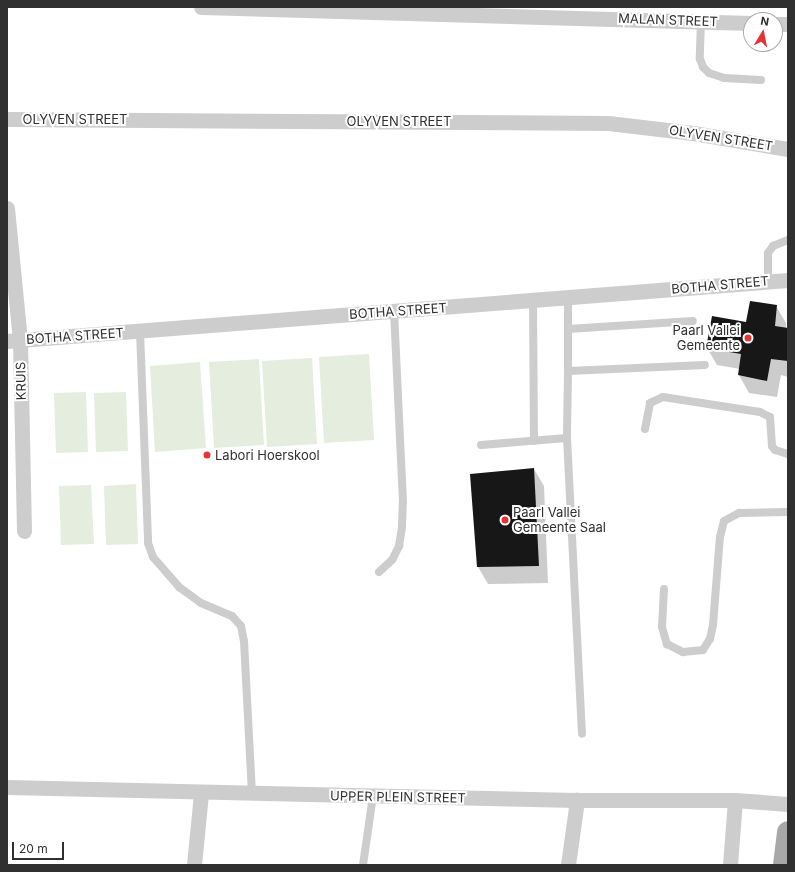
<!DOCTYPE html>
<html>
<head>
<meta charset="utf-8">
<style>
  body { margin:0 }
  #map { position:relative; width:795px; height:872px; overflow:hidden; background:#fff; font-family:Inter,sans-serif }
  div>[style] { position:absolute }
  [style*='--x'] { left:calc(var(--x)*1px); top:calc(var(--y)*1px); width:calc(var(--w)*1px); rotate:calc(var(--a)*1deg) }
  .green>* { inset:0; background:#e5edde }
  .shadow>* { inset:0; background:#0003 }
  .building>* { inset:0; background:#171717 }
  .service>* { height:8px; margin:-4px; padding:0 4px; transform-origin:4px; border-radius:4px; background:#cdcdcd }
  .minor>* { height:15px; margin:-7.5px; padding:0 7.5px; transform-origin:7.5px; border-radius:7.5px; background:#cdcdcd }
  .primary>* { height:22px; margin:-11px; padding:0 11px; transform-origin:11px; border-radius:11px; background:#a8a8a8 }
  .dots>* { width:11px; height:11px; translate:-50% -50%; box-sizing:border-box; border:2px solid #fff; border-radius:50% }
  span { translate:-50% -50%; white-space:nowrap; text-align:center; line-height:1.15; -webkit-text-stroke:4px #fff; paint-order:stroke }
  .street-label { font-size:13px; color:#303030 }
  .poi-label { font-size:13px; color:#303030 }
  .right { translate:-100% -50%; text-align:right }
  .left { translate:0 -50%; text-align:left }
  .frame { position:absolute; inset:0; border:8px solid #303030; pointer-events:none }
  .north { position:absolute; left:743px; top:12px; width:40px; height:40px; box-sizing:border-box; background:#fff; border:1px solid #acacac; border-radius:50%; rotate:10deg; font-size:11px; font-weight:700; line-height:16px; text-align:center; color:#303030 }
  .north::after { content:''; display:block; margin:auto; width:14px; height:18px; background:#e63334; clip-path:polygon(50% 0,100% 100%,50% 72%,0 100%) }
  .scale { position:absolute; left:12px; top:842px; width:52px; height:18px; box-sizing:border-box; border:2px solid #303030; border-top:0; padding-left:5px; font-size:12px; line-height:14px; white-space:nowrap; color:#303030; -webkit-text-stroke:3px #fff; paint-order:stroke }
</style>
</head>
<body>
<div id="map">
  <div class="green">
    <i style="clip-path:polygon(369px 354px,374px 440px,324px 443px,319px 357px)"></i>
    <i style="clip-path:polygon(312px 358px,317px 444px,267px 447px,262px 361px)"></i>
    <i style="clip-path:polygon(259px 359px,264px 445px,214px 448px,209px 362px)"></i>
    <i style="clip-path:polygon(200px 362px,206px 448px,155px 452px,150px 366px)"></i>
    <i style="clip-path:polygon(86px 392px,88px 452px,56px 453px,54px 393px)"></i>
    <i style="clip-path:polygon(126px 392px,128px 451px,96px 452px,94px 393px)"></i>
    <i style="clip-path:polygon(136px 484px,138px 544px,106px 545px,104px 486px)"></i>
    <i style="clip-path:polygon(91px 485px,94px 544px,61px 545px,59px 486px)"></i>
  </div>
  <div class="shadow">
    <i style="clip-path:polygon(776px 306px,786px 323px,786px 329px,788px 329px,788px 377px,781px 375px,777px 397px,749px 393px,739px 375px,740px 369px,717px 365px,707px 348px)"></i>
    <i style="clip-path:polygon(534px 469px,544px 486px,548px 583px,488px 584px,478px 567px,471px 475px)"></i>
  </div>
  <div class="building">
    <i style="clip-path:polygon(750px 301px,777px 305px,775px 326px,788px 328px,788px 361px,771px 359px,767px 381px,738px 375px,741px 354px,706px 348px,712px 316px,746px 322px)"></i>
    <i style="clip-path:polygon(534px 468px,539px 566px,477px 567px,470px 474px)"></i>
  </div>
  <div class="service">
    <i style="--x:701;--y:21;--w:38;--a:92"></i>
    <i style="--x:700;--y:59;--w:9;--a:69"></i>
    <i style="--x:703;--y:67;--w:8;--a:45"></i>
    <i style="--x:709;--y:73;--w:16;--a:18"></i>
    <i style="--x:724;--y:78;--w:37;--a:3"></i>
    <i style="--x:768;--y:281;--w:28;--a:-90"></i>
    <i style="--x:768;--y:253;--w:9;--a:-54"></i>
    <i style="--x:773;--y:246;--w:16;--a:-22"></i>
    <i style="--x:568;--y:297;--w:74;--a:90"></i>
    <i style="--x:568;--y:371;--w:137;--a:-2.5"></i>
    <i style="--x:533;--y:300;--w:141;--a:89.6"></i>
    <i style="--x:568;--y:329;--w:125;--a:-3.7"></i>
    <i style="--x:140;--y:331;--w:212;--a:87.8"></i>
    <i style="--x:148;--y:543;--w:15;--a:70"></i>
    <i style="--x:153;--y:557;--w:40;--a:49"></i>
    <i style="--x:179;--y:587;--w:27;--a:36"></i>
    <i style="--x:201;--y:603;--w:34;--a:23"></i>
    <i style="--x:232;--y:616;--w:13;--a:48"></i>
    <i style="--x:241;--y:626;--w:15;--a:79"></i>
    <i style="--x:244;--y:641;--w:153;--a:87"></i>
    <i style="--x:568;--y:371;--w:67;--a:90.9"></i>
    <i style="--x:567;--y:438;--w:296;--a:87.1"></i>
    <i style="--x:645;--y:429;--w:26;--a:-79"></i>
    <i style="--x:650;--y:403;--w:14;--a:-25"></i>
    <i style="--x:663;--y:397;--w:98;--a:8.8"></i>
    <i style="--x:760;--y:412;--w:11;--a:27"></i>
    <i style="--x:770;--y:417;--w:29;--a:86"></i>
    <i style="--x:772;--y:446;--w:5;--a:53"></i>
    <i style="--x:775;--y:450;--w:14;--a:17"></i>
    <i style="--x:481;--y:445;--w:86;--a:-4.7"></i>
    <i style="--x:379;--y:572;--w:18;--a:-43"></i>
    <i style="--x:392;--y:560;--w:16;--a:-63"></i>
    <i style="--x:399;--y:546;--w:20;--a:-81"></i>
    <i style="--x:402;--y:526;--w:24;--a:-88"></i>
    <i style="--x:403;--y:502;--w:191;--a:-92.7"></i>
    <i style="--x:664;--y:589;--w:38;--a:93"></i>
    <i style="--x:662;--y:627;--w:18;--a:74"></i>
    <i style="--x:667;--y:644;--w:18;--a:27"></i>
    <i style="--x:683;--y:652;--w:20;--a:-6"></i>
    <i style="--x:703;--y:650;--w:13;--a:-58"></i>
    <i style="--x:710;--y:639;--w:14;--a:-78"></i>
    <i style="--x:713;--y:625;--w:88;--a:-85.5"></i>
    <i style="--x:720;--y:537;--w:16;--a:-76"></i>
    <i style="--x:724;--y:521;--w:17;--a:-28"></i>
    <i style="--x:739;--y:513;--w:49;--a:-1.2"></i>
    <i style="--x:363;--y:865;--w:70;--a:-81.8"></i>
  </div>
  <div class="minor">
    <i style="--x:201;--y:7;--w:550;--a:1.67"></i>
    <i style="--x:775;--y:24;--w:13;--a:0"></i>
    <i style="--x:7;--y:119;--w:601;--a:0.38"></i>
    <i style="--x:608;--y:123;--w:86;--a:6.7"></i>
    <i style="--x:693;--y:133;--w:96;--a:9.6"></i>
    <i style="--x:7;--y:208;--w:133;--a:84.4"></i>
    <i style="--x:20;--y:340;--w:191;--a:88.8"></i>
    <i style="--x:7;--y:341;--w:783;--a:-4.47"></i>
    <i style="--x:7;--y:787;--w:570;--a:1.31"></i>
    <i style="--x:577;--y:800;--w:158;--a:0"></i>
    <i style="--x:735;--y:800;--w:53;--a:4.3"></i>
    <i style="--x:194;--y:865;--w:72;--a:-84.4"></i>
    <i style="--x:568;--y:865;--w:66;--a:-82.1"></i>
    <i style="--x:730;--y:865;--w:65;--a:-85.6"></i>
  </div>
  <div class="primary">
    <i style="--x:784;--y:865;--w:33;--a:-83"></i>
  </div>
  <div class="dots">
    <i style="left:748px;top:338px;background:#e63334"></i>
    <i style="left:207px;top:455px;background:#e63334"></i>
    <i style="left:505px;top:520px;background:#e63334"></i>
  </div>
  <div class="street-label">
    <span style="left:668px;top:20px;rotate:2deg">MALAN STREET</span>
    <span style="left:75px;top:119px">OLYVEN STREET</span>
    <span style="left:399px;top:121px">OLYVEN STREET</span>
    <span style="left:721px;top:138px;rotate:9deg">OLYVEN STREET</span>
    <span style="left:720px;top:285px;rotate:-5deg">BOTHA STREET</span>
    <span style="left:398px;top:311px;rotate:-4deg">BOTHA STREET</span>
    <span style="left:75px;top:336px;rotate:-4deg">BOTHA STREET</span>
    <span style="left:21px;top:381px;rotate:-91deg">KRUIS</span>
    <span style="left:398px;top:797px;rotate:1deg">UPPER PLEIN STREET</span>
  </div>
  <div class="poi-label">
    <span class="right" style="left:740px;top:338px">Paarl Vallei<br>Gemeente</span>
    <span class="left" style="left:215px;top:455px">Labori Hoerskool</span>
    <span class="left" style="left:513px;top:520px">Paarl Vallei<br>Gemeente Saal</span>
  </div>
  <div class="frame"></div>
  <div class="north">N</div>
  <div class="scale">20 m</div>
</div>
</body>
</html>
